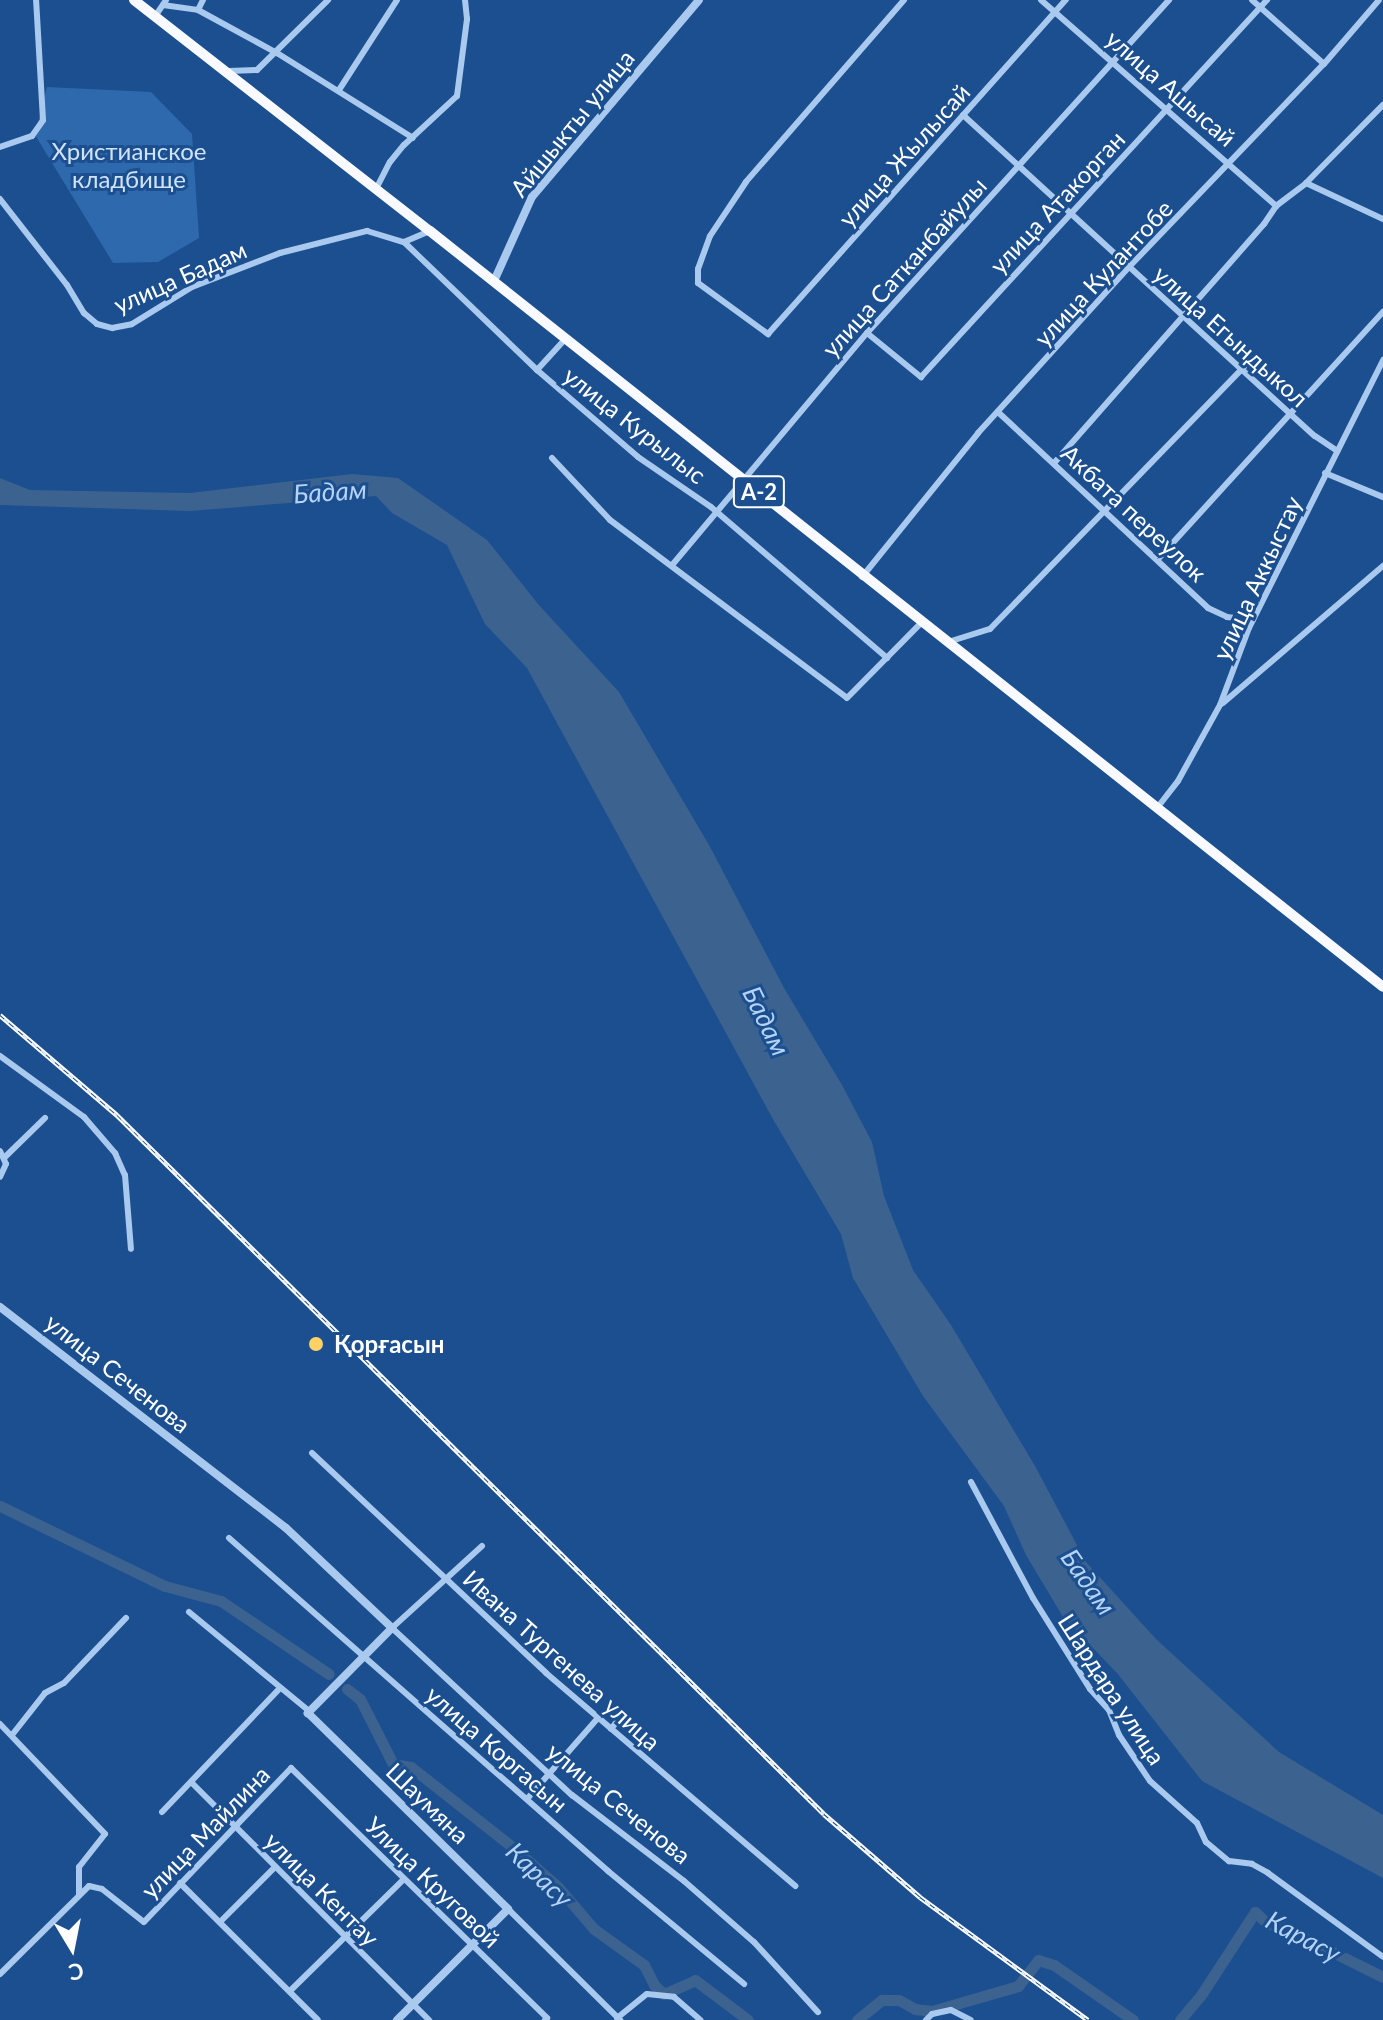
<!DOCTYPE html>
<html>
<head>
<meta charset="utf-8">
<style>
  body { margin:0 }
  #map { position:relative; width:1383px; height:2020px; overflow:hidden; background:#1b4f8f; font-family:Lato,sans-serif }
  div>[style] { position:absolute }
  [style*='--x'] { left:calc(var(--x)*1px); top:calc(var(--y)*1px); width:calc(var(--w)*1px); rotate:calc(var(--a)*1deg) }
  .green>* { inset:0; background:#2e69ad }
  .water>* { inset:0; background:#3c6290 }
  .river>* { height:11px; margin:-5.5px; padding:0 5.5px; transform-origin:5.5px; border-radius:5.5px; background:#3c6290 }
  .minor>* { height:6px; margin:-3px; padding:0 3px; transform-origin:3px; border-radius:3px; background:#a9c9ee }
  .tertiary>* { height:8px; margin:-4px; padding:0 4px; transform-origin:4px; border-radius:4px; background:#a9c9ee }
  .trunk>* { height:10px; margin:-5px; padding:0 5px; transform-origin:5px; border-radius:5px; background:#f8faff }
  .rail>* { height:5px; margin-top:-2.5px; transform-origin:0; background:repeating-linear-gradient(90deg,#1b4f8f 0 6px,#fff 0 12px); box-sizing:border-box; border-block:2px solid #fff }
  .dots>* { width:22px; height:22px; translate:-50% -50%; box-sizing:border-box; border:4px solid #1b4f8f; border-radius:50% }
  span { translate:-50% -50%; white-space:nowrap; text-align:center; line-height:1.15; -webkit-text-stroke:6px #1b4f8f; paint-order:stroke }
  .shield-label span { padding:2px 6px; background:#1b4f8f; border:2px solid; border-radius:6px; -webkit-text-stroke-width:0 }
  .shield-label { font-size:22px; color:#fff; font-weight:700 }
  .street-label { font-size:24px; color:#fff }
  .park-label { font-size:24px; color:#cfe3fa }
  .poi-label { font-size:24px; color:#fff; font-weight:700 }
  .left { translate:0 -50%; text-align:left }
  .water-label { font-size:26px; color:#b5d3f5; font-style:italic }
  .north { position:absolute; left:32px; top:1908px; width:80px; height:80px; -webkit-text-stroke:6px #1b4f8f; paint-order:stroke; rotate:170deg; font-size:22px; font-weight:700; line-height:32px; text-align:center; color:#fff }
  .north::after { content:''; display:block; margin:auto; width:28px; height:36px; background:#fff; clip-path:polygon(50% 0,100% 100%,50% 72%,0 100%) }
</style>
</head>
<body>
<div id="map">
  <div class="green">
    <i style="clip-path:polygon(47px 87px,151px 92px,192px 134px,199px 238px,158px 262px,113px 263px,35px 135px)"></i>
  </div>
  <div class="water">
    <i style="clip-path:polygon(352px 474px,398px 478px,487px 540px,538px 604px,619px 692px,709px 845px,784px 988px,842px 1085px,872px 1142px,884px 1196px,913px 1270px,951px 1325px,1035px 1466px,1086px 1562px,1156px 1639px,1279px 1752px,1383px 1815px,1383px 1878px,1202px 1781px,1117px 1673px,1063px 1617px,1026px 1555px,1004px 1506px,923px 1396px,853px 1278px,841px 1234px,774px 1121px,527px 668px,485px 624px,447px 545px,392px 513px,376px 496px,190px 511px,0 505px,0 478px,30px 490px,190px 493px)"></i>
  </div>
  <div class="river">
    <i style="--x:0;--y:1506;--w:183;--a:25.9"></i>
    <i style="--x:165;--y:1586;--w:58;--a:15"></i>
    <i style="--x:221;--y:1601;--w:130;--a:34.1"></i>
    <i style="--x:347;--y:1689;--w:16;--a:38"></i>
    <i style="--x:360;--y:1699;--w:73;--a:63.1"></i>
    <i style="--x:393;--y:1764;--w:18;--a:9"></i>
    <i style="--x:411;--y:1767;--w:134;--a:38.3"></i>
    <i style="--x:516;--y:1850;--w:56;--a:41.4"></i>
    <i style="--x:558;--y:1887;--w:55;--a:49.4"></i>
    <i style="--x:594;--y:1929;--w:62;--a:35.8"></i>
    <i style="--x:644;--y:1965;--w:22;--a:63"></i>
    <i style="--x:654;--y:1985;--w:13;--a:42"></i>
    <i style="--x:664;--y:1994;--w:34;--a:-24"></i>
    <i style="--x:695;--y:1980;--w:66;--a:37"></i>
    <i style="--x:857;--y:2020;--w:32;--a:-39"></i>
    <i style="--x:882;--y:2000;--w:17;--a:0"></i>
    <i style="--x:899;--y:2000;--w:18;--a:29"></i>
    <i style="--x:915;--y:2009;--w:17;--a:7"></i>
    <i style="--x:932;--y:2011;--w:90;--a:-16.2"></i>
    <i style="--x:1018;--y:1986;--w:33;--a:-52"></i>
    <i style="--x:1038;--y:1960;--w:17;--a:17"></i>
    <i style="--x:1054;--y:1965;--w:96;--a:34.8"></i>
    <i style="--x:1180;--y:2020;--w:33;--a:-50"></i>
    <i style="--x:1201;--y:1995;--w:99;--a:-57"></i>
    <i style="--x:1255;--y:1912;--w:18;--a:43"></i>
    <i style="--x:1268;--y:1924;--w:12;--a:9"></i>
    <i style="--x:1280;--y:1926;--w:115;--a:26.3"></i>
  </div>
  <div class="minor">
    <i style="--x:203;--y:0;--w:11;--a:117"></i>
    <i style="--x:198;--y:10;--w:90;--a:28.6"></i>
    <i style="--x:277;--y:53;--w:160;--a:32"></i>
    <i style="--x:904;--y:0;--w:241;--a:131"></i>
    <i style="--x:746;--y:182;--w:65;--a:123.7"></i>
    <i style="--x:710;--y:236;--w:35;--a:110"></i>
    <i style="--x:698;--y:269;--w:14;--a:90"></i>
    <i style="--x:698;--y:283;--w:87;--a:36.1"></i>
    <i style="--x:768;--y:334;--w:448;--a:-48.3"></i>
    <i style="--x:1041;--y:0;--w:313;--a:41.2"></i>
    <i style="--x:1252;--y:0;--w:96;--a:41.6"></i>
    <i style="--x:163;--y:5;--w:35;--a:8"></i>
    <i style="--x:156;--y:15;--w:18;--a:-56"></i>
    <i style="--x:228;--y:71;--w:29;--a:-2"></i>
    <i style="--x:257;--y:70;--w:100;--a:-44.6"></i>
    <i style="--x:339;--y:90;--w:107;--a:-57.2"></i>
    <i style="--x:963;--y:115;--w:476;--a:42.4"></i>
    <i style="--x:1315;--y:436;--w:27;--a:34"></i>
    <i style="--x:0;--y:147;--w:34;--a:-19"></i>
    <i style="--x:32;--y:136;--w:19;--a:-55"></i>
    <i style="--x:43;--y:120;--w:120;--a:-93.3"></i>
    <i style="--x:1306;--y:183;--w:85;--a:25.1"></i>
    <i style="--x:376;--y:189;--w:30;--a:-63"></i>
    <i style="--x:390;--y:162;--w:22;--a:-51"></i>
    <i style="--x:404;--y:145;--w:72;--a:-42.8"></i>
    <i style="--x:457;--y:96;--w:78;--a:-82.6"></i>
    <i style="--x:467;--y:19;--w:19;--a:-96"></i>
    <i style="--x:0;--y:199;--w:109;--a:52.1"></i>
    <i style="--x:67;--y:285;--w:33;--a:59"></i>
    <i style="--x:84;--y:313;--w:17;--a:40"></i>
    <i style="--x:97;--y:324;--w:16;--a:15"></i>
    <i style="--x:112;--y:328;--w:20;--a:-11"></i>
    <i style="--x:132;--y:324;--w:70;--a:-31.7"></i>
    <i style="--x:192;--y:287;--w:94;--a:-21.1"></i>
    <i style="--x:280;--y:253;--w:90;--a:-14.2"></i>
    <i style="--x:367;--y:231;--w:39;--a:17"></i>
    <i style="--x:404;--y:242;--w:28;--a:-23"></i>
    <i style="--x:404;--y:242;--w:185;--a:43.9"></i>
    <i style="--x:537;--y:370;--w:133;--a:40.7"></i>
    <i style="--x:638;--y:457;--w:88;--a:34.4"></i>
    <i style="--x:711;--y:507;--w:232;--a:40.6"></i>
    <i style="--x:867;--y:333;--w:70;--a:39.2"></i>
    <i style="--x:921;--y:377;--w:512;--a:-47.46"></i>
    <i style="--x:537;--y:370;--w:43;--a:-47.8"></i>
    <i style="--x:999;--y:413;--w:286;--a:43"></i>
    <i style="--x:1208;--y:608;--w:21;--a:25"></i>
    <i style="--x:1227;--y:617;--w:26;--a:7"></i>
    <i style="--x:552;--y:458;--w:85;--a:46.9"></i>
    <i style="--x:610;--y:520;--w:296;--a:36.9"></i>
    <i style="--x:847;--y:698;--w:107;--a:-45.4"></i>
    <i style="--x:1055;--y:462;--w:317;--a:-48.7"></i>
    <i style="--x:1264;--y:224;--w:22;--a:-56"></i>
    <i style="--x:1276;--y:206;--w:38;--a:-37"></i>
    <i style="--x:1306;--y:183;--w:110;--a:-45.4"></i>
    <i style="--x:1325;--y:473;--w:63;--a:22.5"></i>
    <i style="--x:1159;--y:558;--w:333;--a:-47.7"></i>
    <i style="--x:673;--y:564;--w:302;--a:-50"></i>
    <i style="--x:867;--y:333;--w:450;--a:-47.8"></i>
    <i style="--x:862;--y:577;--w:185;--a:-51.1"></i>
    <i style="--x:978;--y:433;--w:224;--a:-47.7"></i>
    <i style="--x:1129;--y:267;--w:281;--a:-46.2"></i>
    <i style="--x:1324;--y:64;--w:84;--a:-49.3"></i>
    <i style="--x:948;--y:642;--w:44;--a:-17.2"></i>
    <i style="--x:990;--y:629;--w:365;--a:-45.9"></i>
    <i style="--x:1223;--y:703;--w:211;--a:-40.6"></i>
    <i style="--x:1157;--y:808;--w:34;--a:-52"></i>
    <i style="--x:1178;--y:781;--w:87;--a:-61.1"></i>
    <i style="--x:1220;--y:705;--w:82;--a:-69.4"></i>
    <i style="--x:1249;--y:628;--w:300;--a:-63.4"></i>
    <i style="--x:0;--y:1056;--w:104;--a:36"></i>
    <i style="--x:84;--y:1117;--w:48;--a:49.3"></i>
    <i style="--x:115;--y:1153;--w:24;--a:66"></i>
    <i style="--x:125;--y:1175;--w:74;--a:85.4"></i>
    <i style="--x:0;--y:1151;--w:14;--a:65"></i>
    <i style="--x:6;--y:1164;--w:14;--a:115"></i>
    <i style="--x:5;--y:1157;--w:56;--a:-44.3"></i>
    <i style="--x:312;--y:1453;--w:321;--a:43.2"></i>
    <i style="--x:546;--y:1673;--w:328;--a:40.5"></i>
    <i style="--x:971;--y:1482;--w:132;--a:61.9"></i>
    <i style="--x:1033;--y:1598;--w:107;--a:57.9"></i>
    <i style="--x:1090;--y:1689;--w:28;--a:48"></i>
    <i style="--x:1109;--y:1710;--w:27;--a:68"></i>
    <i style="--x:1119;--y:1735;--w:55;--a:56"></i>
    <i style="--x:1150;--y:1781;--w:63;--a:41.8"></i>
    <i style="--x:1197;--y:1823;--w:21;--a:65"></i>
    <i style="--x:1206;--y:1842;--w:30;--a:40"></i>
    <i style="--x:1229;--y:1861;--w:23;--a:7"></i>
    <i style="--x:1252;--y:1864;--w:18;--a:29"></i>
    <i style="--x:1268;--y:1873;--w:142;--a:36.1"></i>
    <i style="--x:229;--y:1538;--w:505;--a:41.3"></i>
    <i style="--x:608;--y:1871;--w:177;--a:39.7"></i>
    <i style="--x:482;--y:1546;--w:122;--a:137.7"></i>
    <i style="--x:392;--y:1628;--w:246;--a:42.9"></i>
    <i style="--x:572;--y:1795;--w:141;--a:37.5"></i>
    <i style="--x:684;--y:1881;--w:93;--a:41.1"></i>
    <i style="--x:754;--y:1942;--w:95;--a:47.6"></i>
    <i style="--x:189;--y:1612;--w:154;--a:39.5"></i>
    <i style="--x:0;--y:1724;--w:152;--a:46.3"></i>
    <i style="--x:105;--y:1834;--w:42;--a:128.2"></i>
    <i style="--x:79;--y:1867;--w:28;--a:90"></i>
    <i style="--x:611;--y:1729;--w:18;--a:-52"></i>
    <i style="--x:12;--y:1735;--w:53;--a:-51.8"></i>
    <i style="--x:45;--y:1693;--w:21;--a:-28"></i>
    <i style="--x:64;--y:1683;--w:90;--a:-46.4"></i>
    <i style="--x:191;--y:1782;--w:337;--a:45"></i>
    <i style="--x:527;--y:1799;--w:108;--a:-48.8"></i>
    <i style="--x:162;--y:1812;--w:171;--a:-46.4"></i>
    <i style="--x:180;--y:1883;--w:194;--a:44.8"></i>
    <i style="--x:508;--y:1909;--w:158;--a:44.7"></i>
    <i style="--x:220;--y:1922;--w:78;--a:-45"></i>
    <i style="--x:0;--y:1974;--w:125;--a:-44.7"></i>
    <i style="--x:89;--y:1886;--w:13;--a:13"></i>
    <i style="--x:102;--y:1889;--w:53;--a:38.2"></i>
    <i style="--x:144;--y:1922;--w:213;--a:-46.3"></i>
    <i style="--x:291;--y:1768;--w:358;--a:44.3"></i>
    <i style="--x:547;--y:2018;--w:3;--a:135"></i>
    <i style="--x:290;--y:1991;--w:160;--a:-44.5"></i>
    <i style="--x:617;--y:2018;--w:38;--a:-39"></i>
    <i style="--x:647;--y:1994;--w:27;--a:6"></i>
    <i style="--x:674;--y:1997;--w:35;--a:41"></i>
    <i style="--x:926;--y:2020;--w:8;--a:-45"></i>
    <i style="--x:932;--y:2014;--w:19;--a:-12"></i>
    <i style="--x:951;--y:2010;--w:22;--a:27"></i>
  </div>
  <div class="tertiary">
    <i style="--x:494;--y:281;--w:92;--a:-65.7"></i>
    <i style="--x:532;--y:197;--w:258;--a:-49.7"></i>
    <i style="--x:0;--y:1307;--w:361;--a:37.7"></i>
    <i style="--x:286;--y:1528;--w:146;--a:43.3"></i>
    <i style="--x:392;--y:1628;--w:120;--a:134.7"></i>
    <i style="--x:308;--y:1713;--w:280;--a:44.4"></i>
    <i style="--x:508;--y:1909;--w:157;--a:135"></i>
  </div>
  <div class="trunk">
    <i style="--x:134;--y:0;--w:375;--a:38"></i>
    <i style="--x:430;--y:231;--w:1216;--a:38.42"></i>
  </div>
  <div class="rail">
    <i style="--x:0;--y:1015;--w:154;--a:40.5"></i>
    <i style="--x:117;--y:1115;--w:994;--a:44.67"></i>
    <i style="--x:824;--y:1814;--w:127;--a:40.8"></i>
    <i style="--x:920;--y:1897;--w:208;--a:36.2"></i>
  </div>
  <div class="dots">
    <i style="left:316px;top:1344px;background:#ffd166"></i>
  </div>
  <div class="shield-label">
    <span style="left:759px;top:492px">A-2</span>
  </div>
  <div class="street-label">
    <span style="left:1171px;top:88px;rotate:41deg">улица Ашысай</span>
    <span style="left:572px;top:123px;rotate:-51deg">Айшыкты улица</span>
    <span style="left:904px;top:155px;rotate:-48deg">улица Жылысай</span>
    <span style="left:1057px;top:202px;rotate:-47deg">улица Атакорган</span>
    <span style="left:904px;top:267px;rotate:-48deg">улица Сатканбайулы</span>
    <span style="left:1103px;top:273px;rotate:-47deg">улица Кулантобе</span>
    <span style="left:180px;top:277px;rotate:-24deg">улица Бадам</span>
    <span style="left:1231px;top:336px;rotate:42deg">улица Егындыкол</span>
    <span style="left:635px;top:425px;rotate:38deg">улица Курылыс</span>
    <span style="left:1134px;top:513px;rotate:43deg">Акбата переулок</span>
    <span style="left:1257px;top:578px;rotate:-65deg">улица Аккыстау</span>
    <span style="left:118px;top:1373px;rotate:38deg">улица Сеченова</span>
    <span style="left:562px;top:1660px;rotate:42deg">Ивана Тургенева улица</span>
    <span style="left:1112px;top:1689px;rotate:57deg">Шардара улица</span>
    <span style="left:497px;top:1749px;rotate:41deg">улица Коргасын</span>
    <span style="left:428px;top:1803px;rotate:44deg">Шаумяна</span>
    <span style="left:619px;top:1803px;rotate:39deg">улица Сеченова</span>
    <span style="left:205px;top:1832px;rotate:-46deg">улица Майлина</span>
    <span style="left:433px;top:1882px;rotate:44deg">Улица Круговой</span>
    <span style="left:322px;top:1889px;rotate:45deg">улица Кентау</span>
  </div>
  <div class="park-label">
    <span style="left:129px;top:165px">Христианское<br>кладбище</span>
  </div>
  <div class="poi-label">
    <span class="left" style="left:334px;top:1344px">Қорғасын</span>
  </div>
  <div class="water-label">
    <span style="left:330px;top:492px;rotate:-4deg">Бадам</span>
    <span style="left:766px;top:1021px;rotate:64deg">Бадам</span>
    <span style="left:1088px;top:1582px;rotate:55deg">Бадам</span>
    <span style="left:539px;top:1875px;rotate:44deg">Карасу</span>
    <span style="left:1303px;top:1937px;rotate:28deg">Карасу</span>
  </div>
  <div class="north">С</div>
</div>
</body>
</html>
